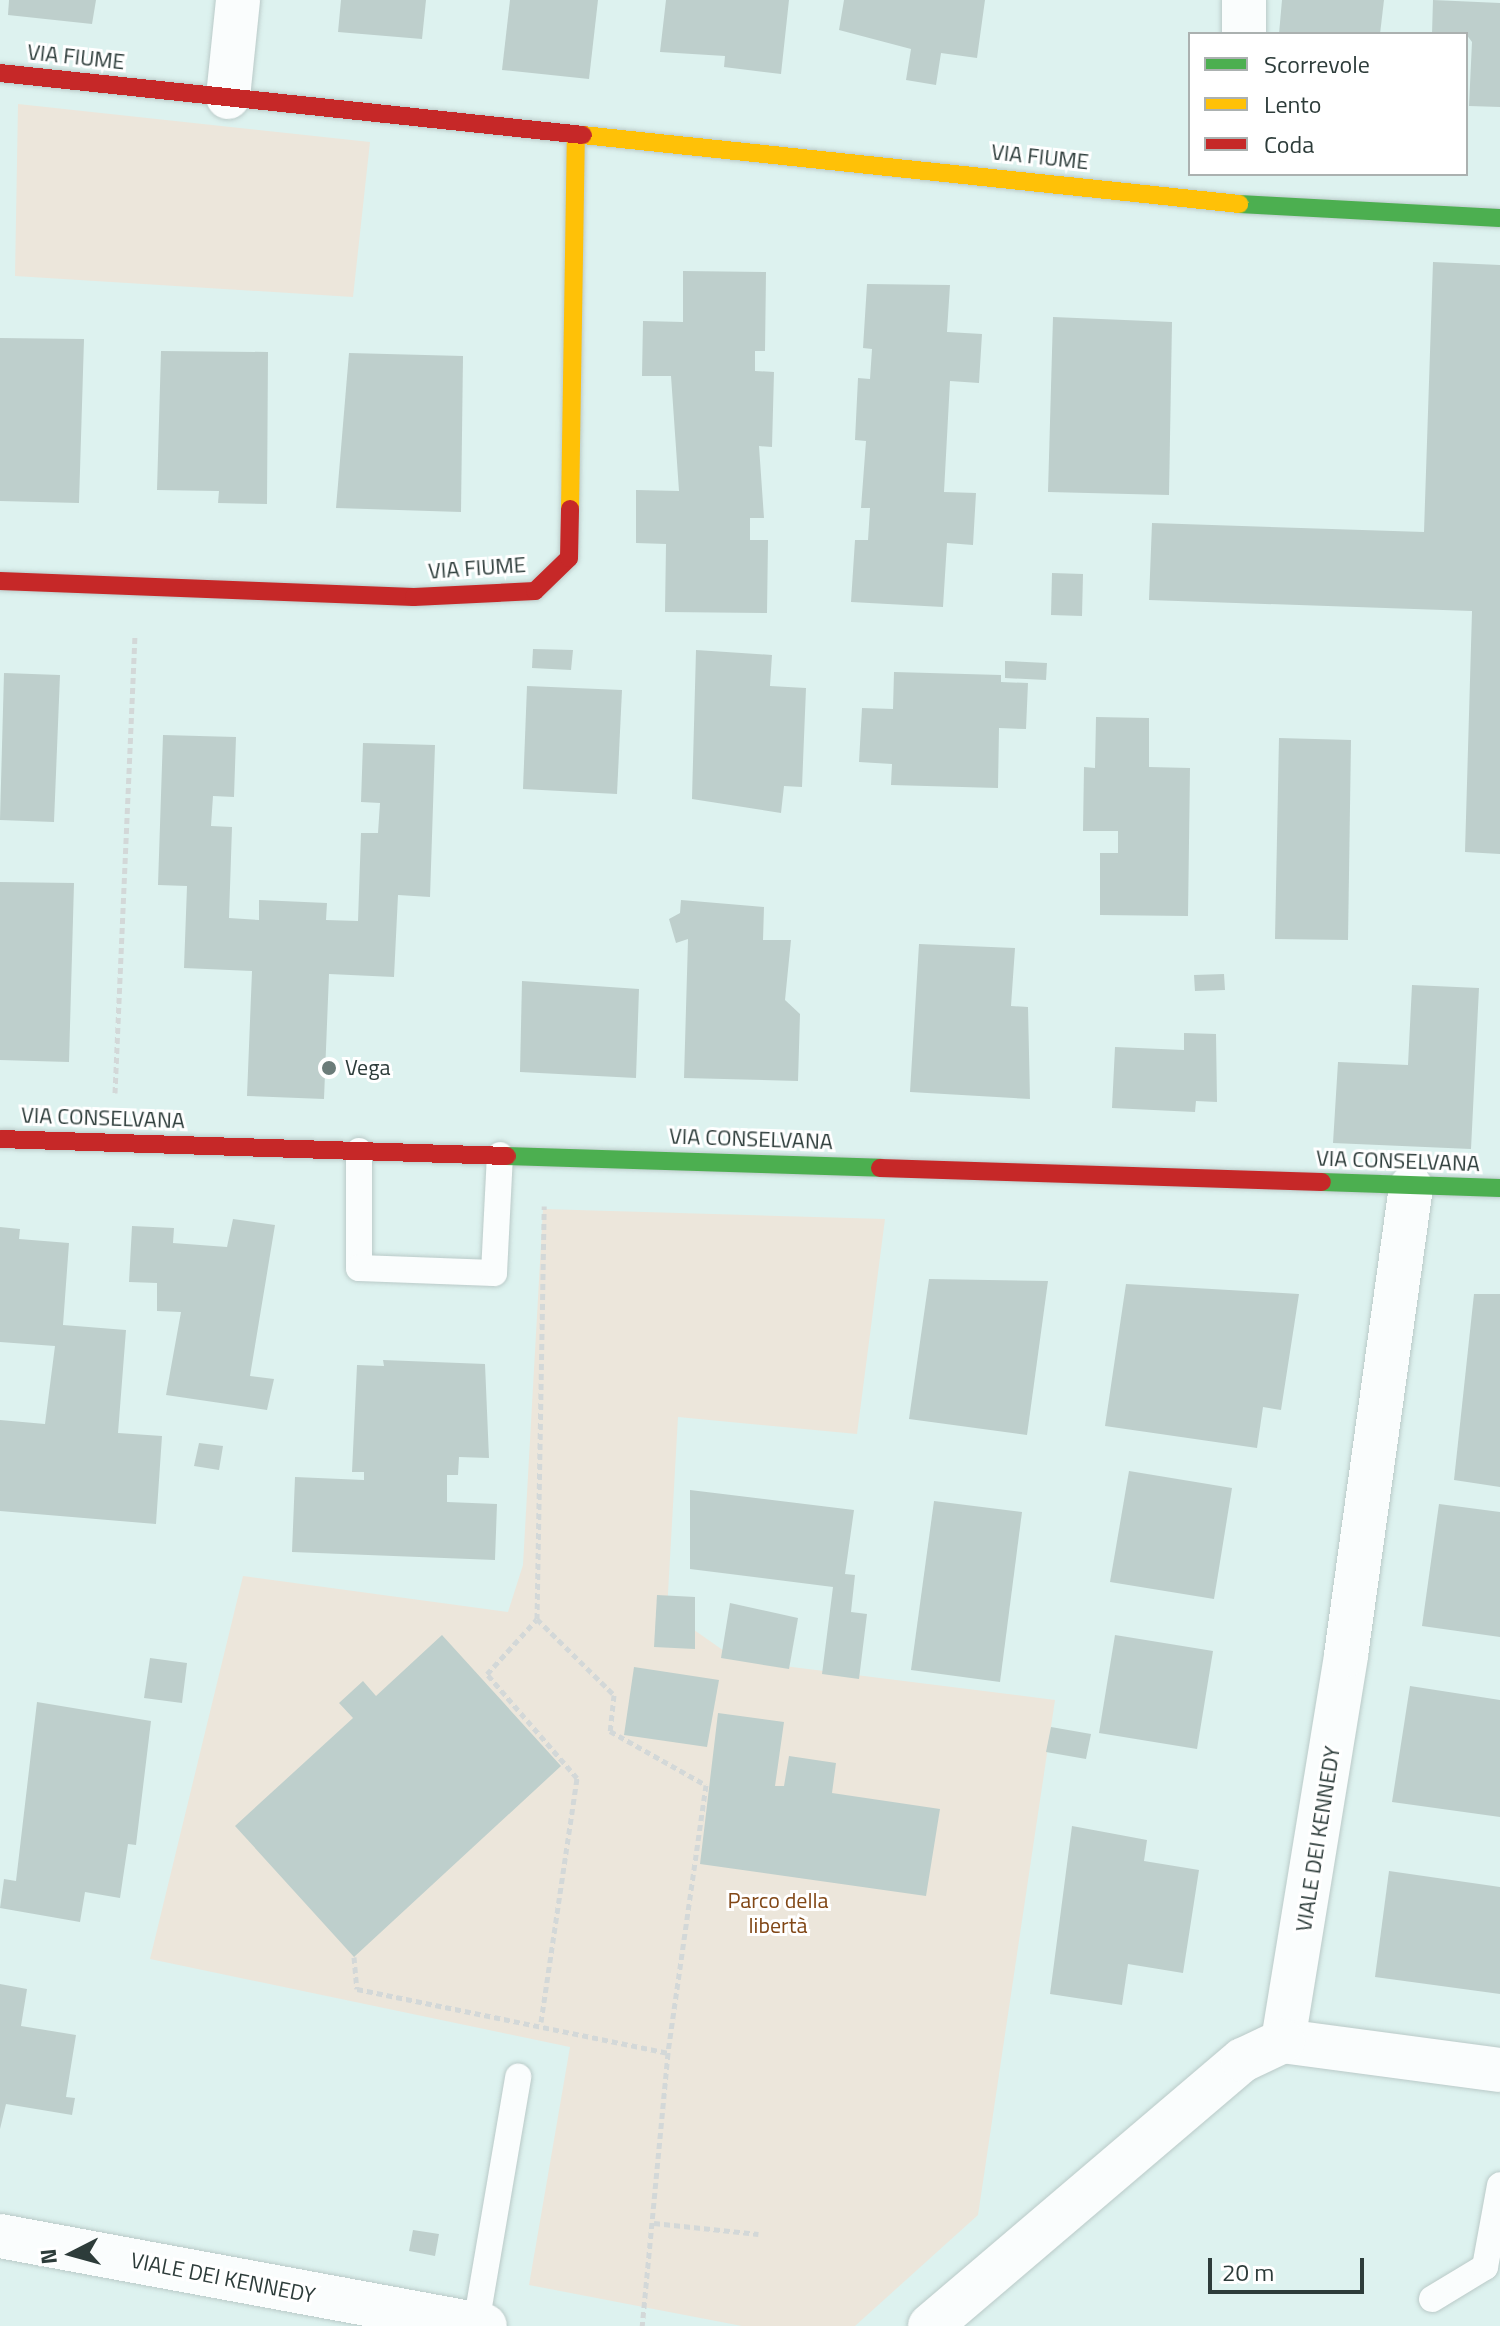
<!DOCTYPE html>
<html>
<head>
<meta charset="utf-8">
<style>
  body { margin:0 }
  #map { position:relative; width:1500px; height:2326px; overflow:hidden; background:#ddf2ef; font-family:"Titillium Web",sans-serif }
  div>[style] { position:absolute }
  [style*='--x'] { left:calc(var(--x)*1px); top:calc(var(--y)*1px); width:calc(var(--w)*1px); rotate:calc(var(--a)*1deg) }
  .green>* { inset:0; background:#ece6db }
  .building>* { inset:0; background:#becfcc }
  .path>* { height:5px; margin-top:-2.5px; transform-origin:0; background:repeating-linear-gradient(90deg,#d3d8d8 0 6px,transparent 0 10px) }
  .roads { filter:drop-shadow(0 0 2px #bacac8) drop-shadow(0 0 2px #bacac8) }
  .lane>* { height:26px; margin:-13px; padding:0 13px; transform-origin:13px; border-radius:13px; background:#fafdfd }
  .street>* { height:44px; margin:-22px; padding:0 22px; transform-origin:22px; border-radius:22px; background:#fafdfd }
  .fast>* { height:18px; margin:-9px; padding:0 9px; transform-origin:9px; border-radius:9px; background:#4caf50 }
  .slow>* { height:18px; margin:-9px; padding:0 9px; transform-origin:9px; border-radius:9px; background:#ffc107 }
  .jam>* { height:18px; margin:-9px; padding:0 9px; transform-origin:9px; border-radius:9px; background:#c62828 }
  .dots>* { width:22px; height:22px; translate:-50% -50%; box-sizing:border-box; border:4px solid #fff; border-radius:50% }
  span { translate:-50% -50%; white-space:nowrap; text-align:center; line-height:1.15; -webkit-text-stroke:6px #fff; paint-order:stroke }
  .street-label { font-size:22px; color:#2d3c3a }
  .poi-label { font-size:22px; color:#2d3c3a }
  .left { translate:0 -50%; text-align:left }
  .park-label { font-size:22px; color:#814716 }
  .legend { position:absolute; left:1188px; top:32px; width:280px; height:144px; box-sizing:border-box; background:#fff; border:2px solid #abb1b0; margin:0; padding:10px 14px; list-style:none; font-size:24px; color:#2d3c3a }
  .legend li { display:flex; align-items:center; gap:16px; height:40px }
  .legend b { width:40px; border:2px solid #abb1b0 }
  .north { position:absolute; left:32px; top:2214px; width:80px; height:80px; -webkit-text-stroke:6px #fff; paint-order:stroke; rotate:264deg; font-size:22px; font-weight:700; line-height:32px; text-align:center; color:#2d3c3a }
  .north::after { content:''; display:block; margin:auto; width:28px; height:36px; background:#2d3c3a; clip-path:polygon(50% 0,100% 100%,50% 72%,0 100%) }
  .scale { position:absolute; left:1208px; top:2258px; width:156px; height:36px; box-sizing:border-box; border:4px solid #2d3c3a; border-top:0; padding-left:10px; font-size:24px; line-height:28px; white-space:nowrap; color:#2d3c3a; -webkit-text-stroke:6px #fff; paint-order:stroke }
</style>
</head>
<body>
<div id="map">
  <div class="green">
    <i style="clip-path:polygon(18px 104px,370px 142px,353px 297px,15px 276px)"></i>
    <i style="clip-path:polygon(543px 1209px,885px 1219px,857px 1434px,678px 1417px,667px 1611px,737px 1660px,1055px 1700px,978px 2215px,855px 2326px,742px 2326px,529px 2285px,570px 2047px,150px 1959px,243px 1576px,508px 1612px,523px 1565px)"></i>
  </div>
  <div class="building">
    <i style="clip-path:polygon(9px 0,96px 0,92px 24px,8px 15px)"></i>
    <i style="clip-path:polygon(341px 0,426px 0,422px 39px,338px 32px)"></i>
    <i style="clip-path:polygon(510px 0,598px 0,589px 79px,502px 70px)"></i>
    <i style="clip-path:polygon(666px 0,789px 0,781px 74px,724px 67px,725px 56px,660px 52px)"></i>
    <i style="clip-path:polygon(844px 0,985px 0,977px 58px,941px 53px,936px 85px,906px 80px,911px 49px,839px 30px)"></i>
    <i style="clip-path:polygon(1282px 0,1384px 0,1380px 34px,1279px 34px)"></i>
    <i style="clip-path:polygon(1433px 0,1500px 3px,1500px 107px,1469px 106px,1472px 42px,1466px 34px,1432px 34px)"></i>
    <i style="clip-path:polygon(1433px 262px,1500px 265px,1500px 854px,1465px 852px,1472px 611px,1149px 600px,1152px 523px,1424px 532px)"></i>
    <i style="clip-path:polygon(683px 271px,766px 272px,765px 351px,755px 351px,755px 371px,774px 372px,772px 447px,759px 446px,764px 518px,750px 518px,750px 540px,768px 540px,767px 613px,665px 612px,666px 544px,636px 543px,636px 490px,679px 491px,671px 376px,642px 376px,643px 321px,683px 322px)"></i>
    <i style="clip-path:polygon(867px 284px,950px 285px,947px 332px,982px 334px,979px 383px,950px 381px,944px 492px,976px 493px,973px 545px,947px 543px,943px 607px,851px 602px,855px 540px,868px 540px,870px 508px,861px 508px,866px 441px,855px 440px,858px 378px,870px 379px,872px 349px,863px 348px)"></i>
    <i style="clip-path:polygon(1053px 317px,1172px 322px,1169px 495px,1048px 492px)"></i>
    <i style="clip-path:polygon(0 338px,84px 339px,79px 503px,0 501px)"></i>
    <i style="clip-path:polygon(161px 351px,268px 352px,267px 504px,218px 503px,219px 491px,157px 490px)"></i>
    <i style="clip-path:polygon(349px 353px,463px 356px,461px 512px,336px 508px)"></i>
    <i style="clip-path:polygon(1052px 573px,1083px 574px,1082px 616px,1051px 615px)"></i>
    <i style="clip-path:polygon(533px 649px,573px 650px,571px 670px,532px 668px)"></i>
    <i style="clip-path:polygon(696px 650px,772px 655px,770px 686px,806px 688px,802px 787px,784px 786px,781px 813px,692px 799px)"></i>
    <i style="clip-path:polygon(1005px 661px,1047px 663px,1046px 680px,1005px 678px)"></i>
    <i style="clip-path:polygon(894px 672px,1001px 675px,1001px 682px,1028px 683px,1026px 729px,999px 728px,998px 788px,891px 785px,892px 764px,859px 762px,862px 708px,893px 709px)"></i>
    <i style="clip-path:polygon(4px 673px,60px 675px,54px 822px,0 820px)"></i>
    <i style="clip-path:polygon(527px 686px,622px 690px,617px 794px,523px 789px)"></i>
    <i style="clip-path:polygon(1096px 717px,1149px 718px,1149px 767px,1190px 768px,1188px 916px,1100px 915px,1100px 853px,1118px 853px,1118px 831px,1083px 831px,1084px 767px,1095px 768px)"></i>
    <i style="clip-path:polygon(163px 735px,236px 737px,234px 797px,213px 796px,211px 826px,232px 827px,229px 918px,259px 920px,259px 900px,327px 903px,326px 920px,358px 921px,361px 833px,378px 833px,380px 803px,361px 802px,363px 743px,435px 745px,430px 897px,398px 895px,394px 977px,329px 974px,324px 1099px,247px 1096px,252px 971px,184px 968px,187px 886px,158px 885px)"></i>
    <i style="clip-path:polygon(1279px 738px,1351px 740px,1348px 940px,1275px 939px)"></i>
    <i style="clip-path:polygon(0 882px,74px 883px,69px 1062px,0 1060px)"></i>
    <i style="clip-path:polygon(681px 900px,764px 907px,763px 940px,791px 940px,785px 1000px,800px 1014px,798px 1081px,684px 1078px,688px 939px,676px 943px,669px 919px,680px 913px)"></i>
    <i style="clip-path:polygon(919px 944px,1015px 948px,1011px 1006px,1028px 1007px,1030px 1099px,910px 1092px)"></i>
    <i style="clip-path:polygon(1224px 974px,1225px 990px,1195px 991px,1194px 975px)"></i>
    <i style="clip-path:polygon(522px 981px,639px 989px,636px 1078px,520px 1072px)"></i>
    <i style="clip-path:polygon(1412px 985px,1479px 988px,1471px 1149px,1333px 1143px,1338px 1062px,1408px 1065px)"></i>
    <i style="clip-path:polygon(1184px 1033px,1216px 1034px,1217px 1102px,1196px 1101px,1195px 1112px,1112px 1108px,1115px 1047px,1184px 1050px)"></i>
    <i style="clip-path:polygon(233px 1219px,275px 1225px,250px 1376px,274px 1379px,267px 1410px,166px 1395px,181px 1312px,157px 1311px,157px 1283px,129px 1282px,132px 1226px,174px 1228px,173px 1243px,227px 1247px)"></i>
    <i style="clip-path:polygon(0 1227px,20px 1229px,19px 1239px,69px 1243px,63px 1325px,126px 1330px,118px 1433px,162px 1436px,156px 1524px,0 1511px,0 1420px,45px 1424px,55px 1346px,0 1342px)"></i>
    <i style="clip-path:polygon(929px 1279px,1048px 1281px,1027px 1435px,909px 1419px)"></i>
    <i style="clip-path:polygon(1126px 1284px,1299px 1294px,1281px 1410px,1263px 1407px,1257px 1448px,1105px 1426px)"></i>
    <i style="clip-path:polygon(1474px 1294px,1500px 1294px,1500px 1487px,1454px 1480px)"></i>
    <i style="clip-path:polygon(383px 1360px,485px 1364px,489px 1458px,459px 1457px,458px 1475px,447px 1475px,447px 1502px,497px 1504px,495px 1560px,292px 1552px,295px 1477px,364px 1480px,364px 1472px,352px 1472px,357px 1365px,384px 1366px)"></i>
    <i style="clip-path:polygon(199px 1443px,223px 1446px,219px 1470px,194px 1466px)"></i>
    <i style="clip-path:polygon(1129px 1471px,1232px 1488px,1214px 1599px,1110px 1582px)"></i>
    <i style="clip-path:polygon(690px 1490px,854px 1510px,845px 1574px,855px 1575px,851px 1612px,867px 1614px,859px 1679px,822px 1674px,833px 1587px,690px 1569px)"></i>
    <i style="clip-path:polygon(934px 1501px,1022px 1512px,1000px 1682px,911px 1670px)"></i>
    <i style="clip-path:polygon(1439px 1504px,1500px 1512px,1500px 1637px,1422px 1626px)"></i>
    <i style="clip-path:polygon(657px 1595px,695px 1597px,695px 1649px,654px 1647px)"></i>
    <i style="clip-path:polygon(730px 1603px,798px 1618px,789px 1669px,721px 1658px)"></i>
    <i style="clip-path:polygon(442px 1635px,561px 1766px,354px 1957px,235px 1826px,353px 1718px,339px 1703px,363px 1681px,376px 1696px)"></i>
    <i style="clip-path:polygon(1115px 1635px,1213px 1651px,1197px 1749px,1099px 1733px)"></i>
    <i style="clip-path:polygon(150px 1658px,187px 1663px,182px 1703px,144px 1698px)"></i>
    <i style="clip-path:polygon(634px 1667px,719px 1680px,707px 1747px,624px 1735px)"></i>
    <i style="clip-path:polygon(1410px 1686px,1500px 1700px,1500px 1817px,1392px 1802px)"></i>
    <i style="clip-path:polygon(37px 1702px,151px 1721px,136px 1845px,128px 1844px,120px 1898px,85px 1892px,80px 1922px,0 1908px,4px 1879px,16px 1881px)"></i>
    <i style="clip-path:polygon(718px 1713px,784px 1722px,775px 1786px,784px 1786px,789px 1756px,836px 1763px,832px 1793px,940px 1809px,926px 1896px,700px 1864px)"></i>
    <i style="clip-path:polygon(1051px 1727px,1091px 1734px,1086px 1759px,1046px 1752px)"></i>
    <i style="clip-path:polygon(1072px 1826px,1147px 1840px,1144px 1861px,1199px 1870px,1183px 1973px,1128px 1964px,1122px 2005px,1050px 1994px)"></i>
    <i style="clip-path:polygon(1389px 1871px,1500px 1887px,1500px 1994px,1375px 1977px)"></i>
    <i style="clip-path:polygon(0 1984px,27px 1989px,21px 2026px,76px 2035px,66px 2097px,75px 2098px,72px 2115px,6px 2104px,0 2129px)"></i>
    <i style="clip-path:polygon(413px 2230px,439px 2234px,435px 2256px,409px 2251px)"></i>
  </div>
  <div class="path">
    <i style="--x:115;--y:1093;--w:457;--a:-87.5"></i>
    <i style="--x:537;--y:1619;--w:108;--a:44.6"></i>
    <i style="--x:614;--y:1695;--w:36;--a:96"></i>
    <i style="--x:610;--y:1731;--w:110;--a:29.4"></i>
    <i style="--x:706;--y:1785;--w:271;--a:98.1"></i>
    <i style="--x:668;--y:2053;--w:274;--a:95.4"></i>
    <i style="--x:354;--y:1957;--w:32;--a:85"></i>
    <i style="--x:357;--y:1989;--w:318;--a:11.6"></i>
    <i style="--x:541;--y:2022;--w:247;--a:-81.6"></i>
    <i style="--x:577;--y:1778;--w:138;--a:-130.9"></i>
    <i style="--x:487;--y:1674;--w:74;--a:-47.7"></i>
    <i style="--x:537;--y:1619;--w:413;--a:-89"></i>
    <i style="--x:654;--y:2223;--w:105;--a:6"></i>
  </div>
  <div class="roads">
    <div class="lane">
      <i style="--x:359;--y:1151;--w:117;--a:90"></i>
      <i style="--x:359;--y:1268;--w:135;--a:2.1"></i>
      <i style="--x:494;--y:1273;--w:118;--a:-87.1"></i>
      <i style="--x:1432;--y:2299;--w:62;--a:-31.1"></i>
      <i style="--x:1485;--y:2267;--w:83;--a:-79.6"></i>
      <i style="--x:476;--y:2324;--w:251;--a:-80.3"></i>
    </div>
    <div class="street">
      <i style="--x:1244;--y:34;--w:34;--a:-90"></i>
      <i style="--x:228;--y:97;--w:98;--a:-84.1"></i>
      <i style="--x:1283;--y:2041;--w:391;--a:-80.7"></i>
      <i style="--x:1346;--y:1655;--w:472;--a:-82.1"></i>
      <i style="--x:1283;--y:2041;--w:219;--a:7.6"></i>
      <i style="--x:0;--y:2236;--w:493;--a:10.5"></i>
      <i style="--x:930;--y:2326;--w:411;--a:-40.4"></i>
      <i style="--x:1243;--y:2060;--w:44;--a:-25.4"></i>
    </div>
    <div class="fast">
      <i style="--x:1239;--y:204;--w:261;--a:3.1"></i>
      <i style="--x:507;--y:1156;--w:373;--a:1.8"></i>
      <i style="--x:1322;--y:1182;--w:178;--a:1.9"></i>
    </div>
    <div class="slow">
      <i style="--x:583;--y:135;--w:660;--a:6"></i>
      <i style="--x:570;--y:509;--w:375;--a:-89.1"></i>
    </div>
    <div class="jam">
      <i style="--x:0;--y:73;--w:586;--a:6.07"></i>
      <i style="--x:0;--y:581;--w:414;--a:2.2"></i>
      <i style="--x:414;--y:597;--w:121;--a:-2.8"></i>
      <i style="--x:535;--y:591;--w:47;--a:-44.1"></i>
      <i style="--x:569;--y:558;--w:49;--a:-88.8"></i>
      <i style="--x:0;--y:1139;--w:507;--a:1.92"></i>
      <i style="--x:880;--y:1168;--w:442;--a:1.8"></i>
    </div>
  </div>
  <div class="dots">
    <i style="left:329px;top:1068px;background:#6b7c79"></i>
  </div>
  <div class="street-label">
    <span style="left:76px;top:57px;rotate:6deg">VIA FIUME</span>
    <span style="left:1040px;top:157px;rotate:6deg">VIA FIUME</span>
    <span style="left:477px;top:568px;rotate:-4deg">VIA FIUME</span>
    <span style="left:103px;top:1118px;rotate:2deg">VIA CONSELVANA</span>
    <span style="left:751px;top:1139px;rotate:2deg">VIA CONSELVANA</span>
    <span style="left:1398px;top:1161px;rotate:2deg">VIA CONSELVANA</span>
    <span style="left:1318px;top:1839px;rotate:-81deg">VIALE DEI KENNEDY</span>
    <span style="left:223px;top:2278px;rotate:11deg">VIALE DEI KENNEDY</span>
  </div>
  <div class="poi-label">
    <span class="left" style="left:345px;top:1068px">Vega</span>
  </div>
  <div class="park-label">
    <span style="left:778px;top:1913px">Parco della<br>libertà</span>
  </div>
  <ul class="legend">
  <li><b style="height:10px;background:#4caf50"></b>Scorrevole</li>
  <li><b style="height:10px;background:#ffc107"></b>Lento</li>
  <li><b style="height:10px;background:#c62828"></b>Coda</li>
  </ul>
  <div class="north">N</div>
  <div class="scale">20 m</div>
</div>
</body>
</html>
